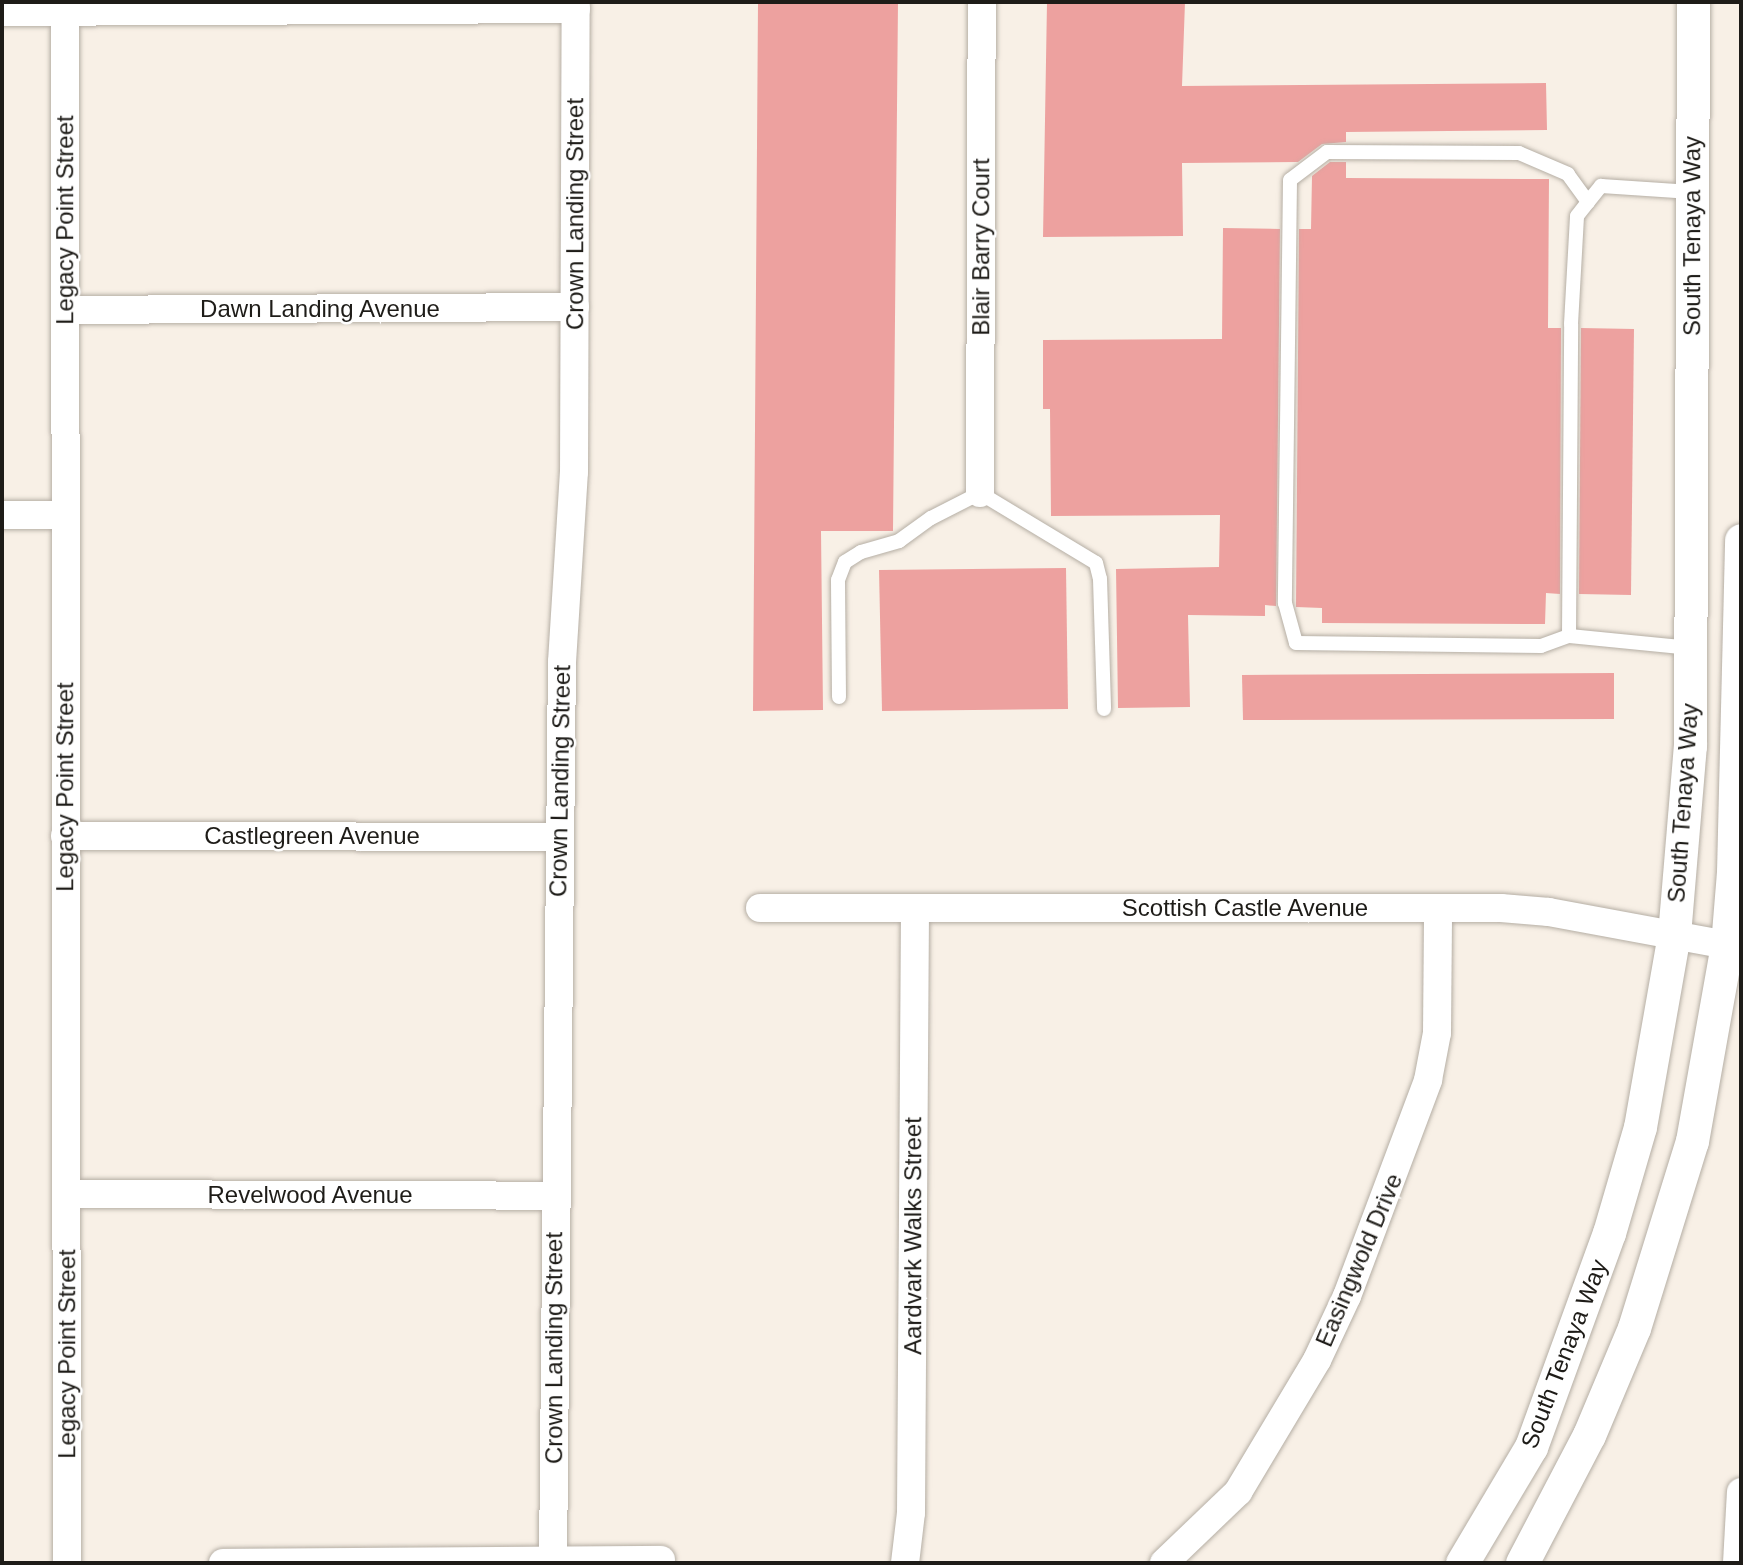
<!DOCTYPE html>
<html>
<head>
<meta charset="utf-8">
<style>
  body { margin:0 }
  #map { position:relative; width:1743px; height:1565px; overflow:hidden; background:#f8f0e6; font-family:Arial,sans-serif }
  div>[style] { position:absolute }
  [style*='--x'] { left:calc(var(--x)*1px); top:calc(var(--y)*1px); width:calc(var(--w)*1px); rotate:calc(var(--a)*1deg) }
  .building>* { inset:0; background:#eda19f }
  .roads { filter:drop-shadow(0 0 2px #b5aea4) drop-shadow(0 0 2px #b5aea4) }
  .service>* { height:14px; margin:-7px; padding:0 7px; transform-origin:7px; border-radius:7px; background:#fff }
  .minor>* { height:28px; margin:-14px; padding:0 14px; transform-origin:14px; border-radius:14px; background:#fff }
  .tertiary>* { height:33px; margin:-16.5px; padding:0 16.5px; transform-origin:16.5px; border-radius:16.5px; background:#fff }
  span { translate:-50% -50%; white-space:nowrap; text-align:center; line-height:1.15; -webkit-text-stroke:5px #fff; paint-order:stroke }
  .street-label { font-size:24px; color:#1e1c18 }
  .frame { position:absolute; inset:0; border:4px solid #1e1c18; pointer-events:none }
</style>
</head>
<body>
<div id="map">
  <div class="building">
    <i style="clip-path:polygon(758px 2px,898px 2px,893px 531px,821px 531px,823px 710px,753px 711px)"></i>
    <i style="clip-path:polygon(1047px 2px,1185px 2px,1182px 86px,1546px 83px,1547px 130px,1346px 132px,1346px 142px,1322px 144px,1298px 162px,1182px 163px,1183px 236px,1043px 237px)"></i>
    <i style="clip-path:polygon(1330px 162px,1346px 162px,1346px 178px,1549px 179px,1548px 328px,1561px 328px,1560px 594px,1546px 593px,1545px 624px,1322px 623px,1322px 608px,1296px 607px,1299px 229px,1311px 229px,1312px 176px)"></i>
    <i style="clip-path:polygon(1223px 228px,1280px 229px,1276px 606px,1265px 605px,1265px 616px,1188px 615px,1190px 707px,1118px 708px,1116px 569px,1219px 567px,1220px 515px,1051px 516px,1050px 409px,1043px 409px,1043px 340px,1222px 339px)"></i>
    <i style="clip-path:polygon(1581px 328px,1634px 329px,1631px 595px,1579px 594px)"></i>
    <i style="clip-path:polygon(1066px 568px,1068px 709px,882px 711px,879px 570px)"></i>
    <i style="clip-path:polygon(1614px 673px,1614px 719px,1243px 720px,1242px 675px)"></i>
  </div>
  <div class="roads">
    <div class="service">
      <i style="--x:1588;--y:202;--w:34;--a:-126"></i>
      <i style="--x:1568;--y:174;--w:53;--a:-156.8"></i>
      <i style="--x:1519;--y:153;--w:192;--a:-179.7"></i>
      <i style="--x:1327;--y:152;--w:46;--a:142.9"></i>
      <i style="--x:1290;--y:180;--w:423;--a:90.7"></i>
      <i style="--x:1285;--y:603;--w:41;--a:74.6"></i>
      <i style="--x:1296;--y:643;--w:245;--a:0.7"></i>
      <i style="--x:1541;--y:646;--w:30;--a:-20"></i>
      <i style="--x:1569;--y:636;--w:312;--a:-89.6"></i>
      <i style="--x:1571;--y:324;--w:108;--a:-86.8"></i>
      <i style="--x:1577;--y:216;--w:18;--a:-52"></i>
      <i style="--x:1588;--y:202;--w:21;--a:-51"></i>
      <i style="--x:1601;--y:186;--w:91;--a:3.8"></i>
      <i style="--x:1569;--y:636;--w:123;--a:5.6"></i>
      <i style="--x:839;--y:697;--w:117;--a:-90.5"></i>
      <i style="--x:838;--y:580;--w:19;--a:-69"></i>
      <i style="--x:845;--y:562;--w:19;--a:-32"></i>
      <i style="--x:861;--y:552;--w:40;--a:-16"></i>
      <i style="--x:899;--y:541;--w:39;--a:-36"></i>
      <i style="--x:931;--y:518;--w:55;--a:-27"></i>
      <i style="--x:980;--y:493;--w:135;--a:31.1"></i>
      <i style="--x:1096;--y:563;--w:16;--a:76"></i>
      <i style="--x:1100;--y:579;--w:130;--a:88.2"></i>
    </div>
    <div class="minor">
      <i style="--x:2;--y:12;--w:574;--a:-0.3"></i>
      <i style="--x:65;--y:12;--w:1551;--a:89.93"></i>
      <i style="--x:65;--y:310;--w:510;--a:-0.34"></i>
      <i style="--x:980;--y:493;--w:491;--a:-89.8"></i>
      <i style="--x:2;--y:515;--w:63;--a:0"></i>
      <i style="--x:65;--y:836;--w:494;--a:0.1"></i>
      <i style="--x:760;--y:908;--w:741;--a:0"></i>
      <i style="--x:1501;--y:908;--w:48;--a:4.8"></i>
      <i style="--x:1549;--y:912;--w:181;--a:10.5"></i>
      <i style="--x:66;--y:1194;--w:489;--a:0.2"></i>
      <i style="--x:553;--y:1561;--w:899;--a:-89.43"></i>
      <i style="--x:562;--y:662;--w:190;--a:-86.4"></i>
      <i style="--x:574;--y:472;--w:470;--a:-89.8"></i>
      <i style="--x:223;--y:1563;--w:438;--a:-0.4"></i>
      <i style="--x:905;--y:1563;--w:50;--a:-83.2"></i>
      <i style="--x:911;--y:1513;--w:605;--a:-89.62"></i>
      <i style="--x:1164;--y:1563;--w:103;--a:-43.8"></i>
      <i style="--x:1238;--y:1492;--w:154;--a:-59.1"></i>
      <i style="--x:1317;--y:1360;--w:71;--a:-64.9"></i>
      <i style="--x:1347;--y:1296;--w:231;--a:-69.4"></i>
      <i style="--x:1428;--y:1080;--w:48;--a:-79.2"></i>
      <i style="--x:1437;--y:1033;--w:125;--a:-89.5"></i>
      <i style="--x:1737;--y:1563;--w:71;--a:-86.8"></i>
    </div>
    <div class="tertiary">
      <i style="--x:1462;--y:1563;--w:135;--a:-59.3"></i>
      <i style="--x:1531;--y:1447;--w:228;--a:-70"></i>
      <i style="--x:1609;--y:1233;--w:110;--a:-73.7"></i>
      <i style="--x:1640;--y:1127;--w:195;--a:-80"></i>
      <i style="--x:1674;--y:935;--w:190;--a:-85.2"></i>
      <i style="--x:1690;--y:746;--w:744;--a:-89.77"></i>
      <i style="--x:1522;--y:1563;--w:144;--a:-62.4"></i>
      <i style="--x:1589;--y:1435;--w:116;--a:-67.2"></i>
      <i style="--x:1634;--y:1328;--w:196;--a:-72.8"></i>
      <i style="--x:1692;--y:1141;--w:199;--a:-79.9"></i>
      <i style="--x:1727;--y:945;--w:73;--a:-85.3"></i>
      <i style="--x:1733;--y:872;--w:332;--a:-88.6"></i>
    </div>
  </div>
  <div class="street-label">
    <span style="left:575px;top:214px;rotate:-90deg">Crown Landing Street</span>
    <span style="left:65px;top:220px;rotate:-90deg">Legacy Point Street</span>
    <span style="left:1692px;top:236px;rotate:-90deg">South Tenaya Way</span>
    <span style="left:981px;top:247px;rotate:-90deg">Blair Barry Court</span>
    <span style="left:320px;top:309px">Dawn Landing Avenue</span>
    <span style="left:560px;top:781px;rotate:-89deg">Crown Landing Street</span>
    <span style="left:65px;top:787px;rotate:-90deg">Legacy Point Street</span>
    <span style="left:1683px;top:803px;rotate:-86deg">South Tenaya Way</span>
    <span style="left:312px;top:836px">Castlegreen Avenue</span>
    <span style="left:1245px;top:908px">Scottish Castle Avenue</span>
    <span style="left:310px;top:1195px">Revelwood Avenue</span>
    <span style="left:913px;top:1236px;rotate:-90deg">Aardvark Walks Street</span>
    <span style="left:1359px;top:1260px;rotate:-67deg">Easingwold Drive</span>
    <span style="left:554px;top:1348px;rotate:-90deg">Crown Landing Street</span>
    <span style="left:67px;top:1354px;rotate:-90deg">Legacy Point Street</span>
    <span style="left:1564px;top:1354px;rotate:-69deg">South Tenaya Way</span>
  </div>
  <div class="frame"></div>
</div>
</body>
</html>
